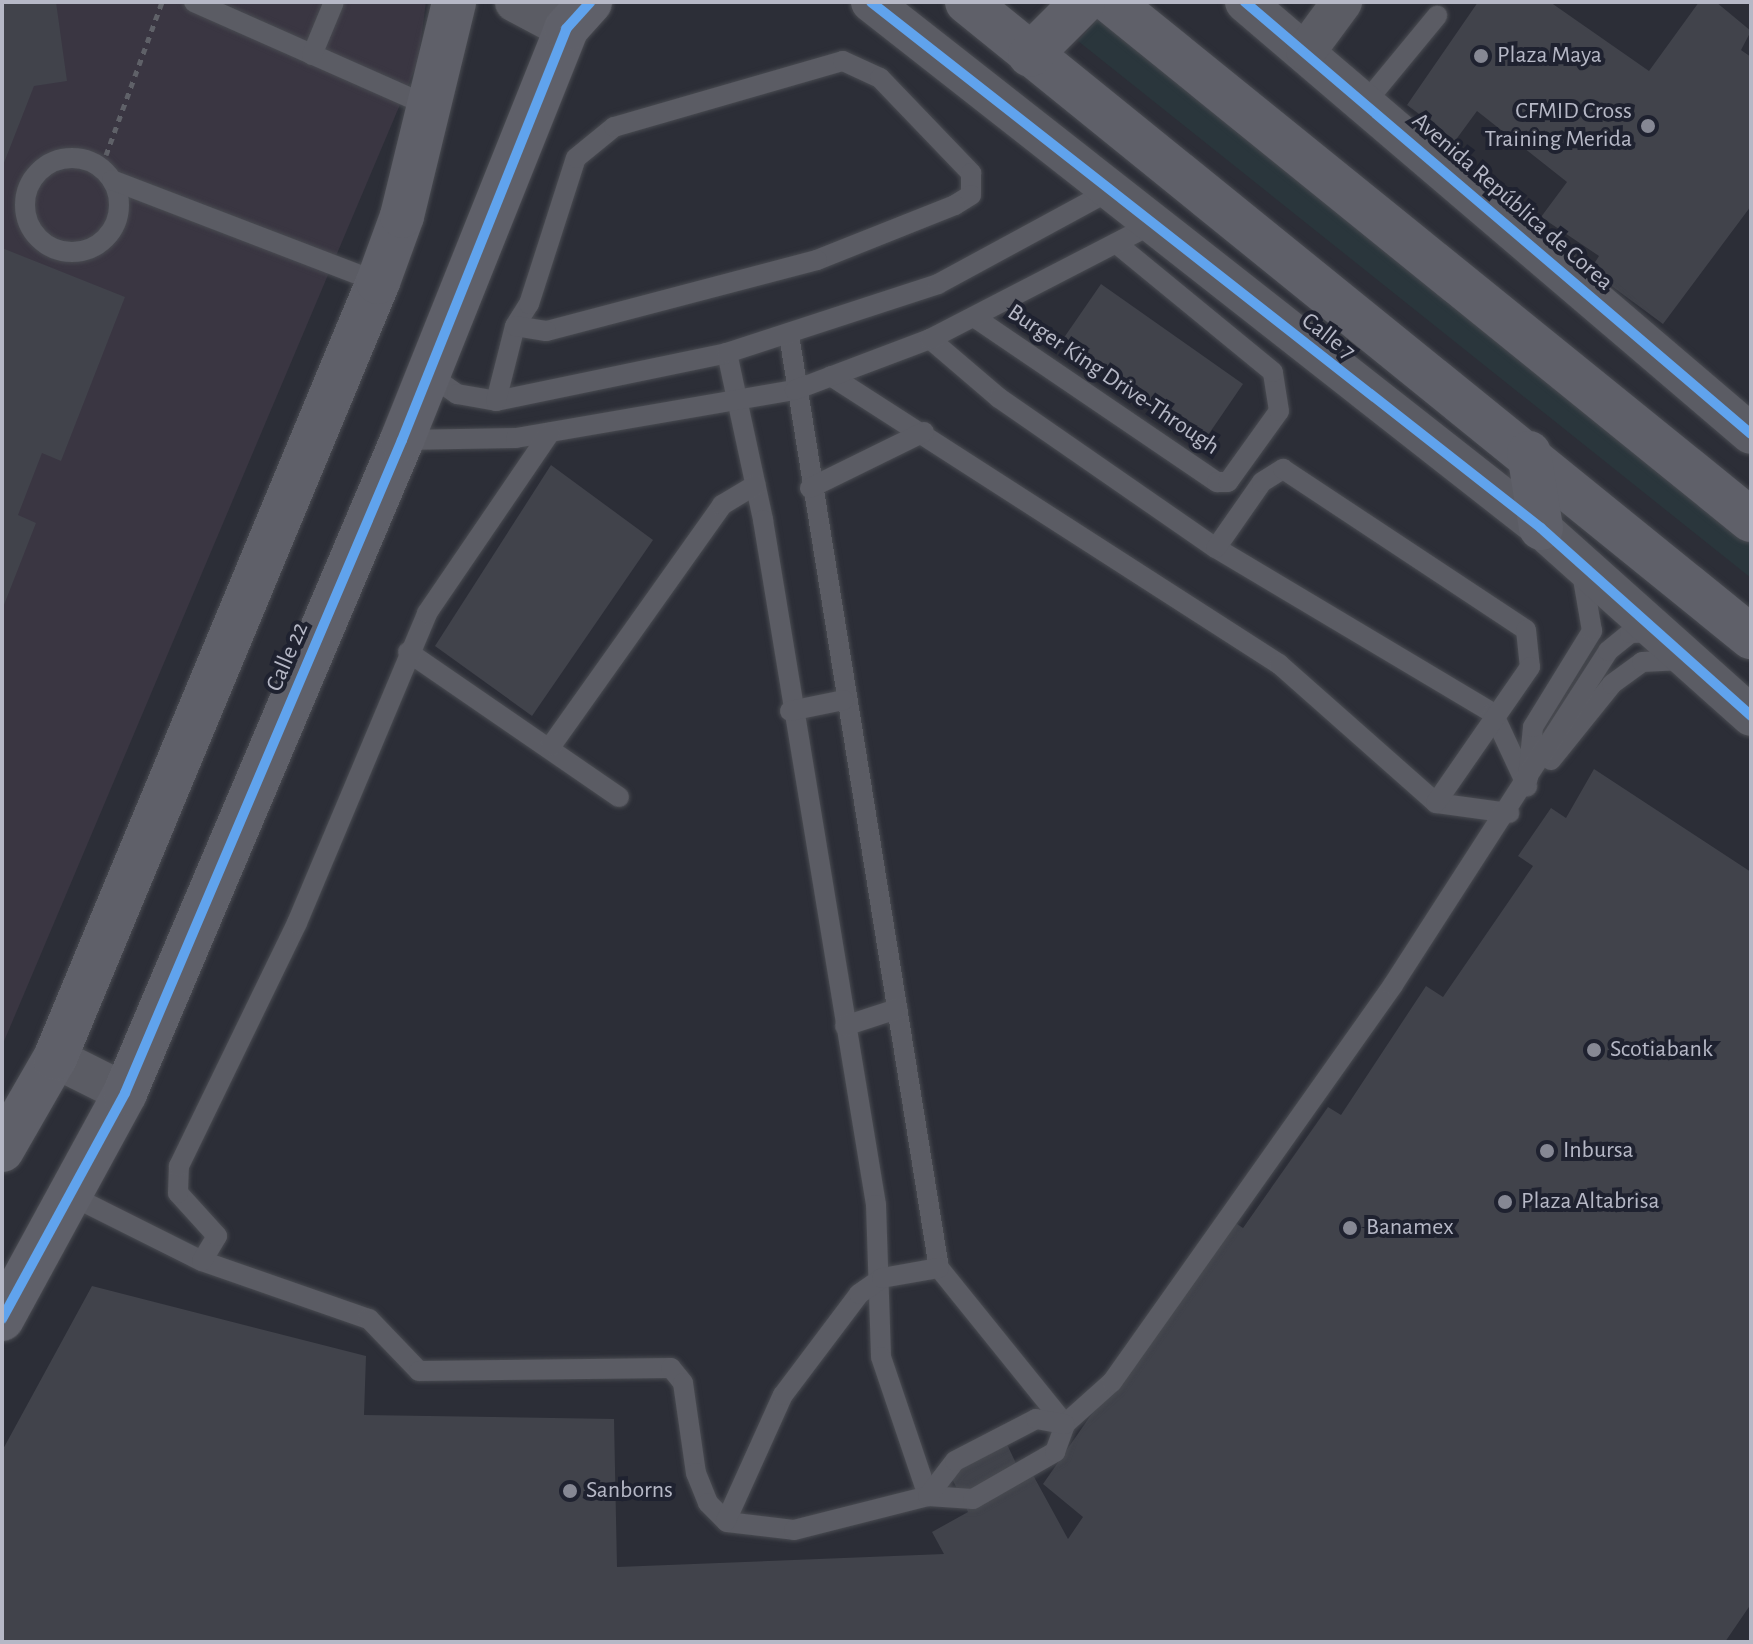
<!DOCTYPE html>
<html>
<head>
<meta charset="utf-8">
<style>
  body { margin:0 }
  #map { position:relative; width:1753px; height:1644px; overflow:hidden; background:#2c2e37; font-family:"Alegreya Sans",sans-serif }
  div>[style] { position:absolute }
  [style*='--x'] { left:calc(var(--x)*1px); top:calc(var(--y)*1px); width:calc(var(--w)*1px); rotate:calc(var(--a)*1deg) }
  .medical>* { inset:0; background:#3a3642 }
  .green>* { inset:0; background:#2a363c }
  .building>* { inset:0; background:#41434b }
  .path>* { height:5px; margin-top:-2.5px; transform-origin:0; background:repeating-linear-gradient(90deg,#5f6168 0 6px,transparent 0 12px) }
  .roads { filter:drop-shadow(0 0 2px #494b51) drop-shadow(0 0 2px #494b51) }
  .lane>* { height:20px; margin:-10px; padding:0 10px; transform-origin:10px; border-radius:10px; background:#5b5c64 }
  .lane>.ring { margin:-10px; padding:0; box-sizing:content-box; background:none; border:20px solid #5b5c64; border-radius:50% }
  .street>* { height:40px; margin:-20px; padding:0 20px; transform-origin:20px; border-radius:20px; background:#5b5c64 }
  .secondary>* { height:44px; margin:-22px; padding:0 22px; transform-origin:22px; border-radius:22px; background:#5f6069 }
  .cycleway>* { height:10px; margin:-5px; padding:0 5px; transform-origin:5px; border-radius:5px; background:#60a3ed }
  .dots>* { width:22px; height:22px; translate:-50% -50%; box-sizing:border-box; border:4px solid #1f2230; border-radius:50% }
  span { translate:-50% -50%; white-space:nowrap; text-align:center; line-height:1.15; -webkit-text-stroke:8px #1f2230; paint-order:stroke }
  .poi-label { font-size:24px; color:#b6b8c6 }
  .left { translate:0 -50%; text-align:left }
  .right { translate:-100% -50%; text-align:right }
  .street-label { font-size:24px; color:#b6b8c6 }
  .frame { position:absolute; inset:0; border:4px solid #b6b8c6; pointer-events:none }
</style>
</head>
<body>
<div id="map">
  <div class="medical">
    <i style="clip-path:polygon(2px 2px,426px 2px,418px 62px,2px 1046px)"></i>
  </div>
  <div class="green">
    <i style="clip-path:polygon(1099px 17px,1751px 541px,1751px 578px,1078px 41px)"></i>
  </div>
  <div class="building">
    <i style="clip-path:polygon(2px 2px,56px 2px,67px 81px,34px 86px,2px 168px)"></i>
    <i style="clip-path:polygon(1478px 2px,1550px 2px,1649px 71px,1699px 2px,1716px 2px,1751px 31px,1741px 50px,1751px 57px,1751px 206px,1663px 324px,1590px 270px,1599px 256px,1541px 217px,1567px 182px,1477px 111px,1455px 141px,1407px 105px)"></i>
    <i style="clip-path:polygon(2px 248px,125px 297px,61px 461px,42px 453px,18px 515px,36px 523px,2px 610px)"></i>
    <i style="clip-path:polygon(1101px 284px,1243px 384px,1204px 441px,1061px 342px)"></i>
    <i style="clip-path:polygon(551px 465px,653px 540px,532px 716px,435px 646px)"></i>
    <i style="clip-path:polygon(1594px 769px,1751px 872px,1751px 1604px,1725px 1642px,2px 1642px,2px 1451px,92px 1286px,366px 1356px,364px 1415px,614px 1419px,617px 1567px,944px 1554px,932px 1532px,968px 1512px,946px 1466px,1003px 1436px,1024px 1480px,1033px 1475px,1068px 1539px,1083px 1517px,1043px 1484px,1228px 1218px,1243px 1228px,1328px 1107px,1341px 1115px,1426px 986px,1443px 997px,1533px 866px,1518px 856px,1551px 808px,1566px 818px)"></i>
  </div>
  <div class="path">
    <i style="--x:106;--y:155;--w:163;--a:-69.9"></i>
  </div>
  <div class="roads">
    <div class="lane">
      <i style="--x:194;--y:2;--w:257;--a:23.9"></i>
      <i style="--x:312;--y:55;--w:57;--a:-67.5"></i>
      <i style="--x:1366;--y:102;--w:112;--a:-50.5"></i>
      <i class="ring" style="left:25px;top:158px;width:74px;height:74px"></i>
      <i style="--x:112;--y:180;--w:285;--a:21"></i>
      <i style="--x:974;--y:317;--w:294;--a:34.2"></i>
      <i style="--x:1217;--y:482;--w:11;--a:0"></i>
      <i style="--x:1228;--y:482;--w:87;--a:-54.3"></i>
      <i style="--x:1279;--y:411;--w:39;--a:-99"></i>
      <i style="--x:1273;--y:372;--w:203;--a:-140.6"></i>
      <i style="--x:789;--y:335;--w:945;--a:80.87"></i>
      <i style="--x:939;--y:1268;--w:201;--a:51.1"></i>
      <i style="--x:930;--y:339;--w:91;--a:40.5"></i>
      <i style="--x:999;--y:398;--w:264;--a:34.7"></i>
      <i style="--x:1216;--y:548;--w:322;--a:30.8"></i>
      <i style="--x:1493;--y:713;--w:81;--a:65"></i>
      <i style="--x:727;--y:353;--w:171;--a:77.8"></i>
      <i style="--x:763;--y:520;--w:694;--a:80.63"></i>
      <i style="--x:876;--y:1205;--w:152;--a:88.1"></i>
      <i style="--x:881;--y:1357;--w:147;--a:71.3"></i>
      <i style="--x:427;--y:373;--w:37;--a:35"></i>
      <i style="--x:457;--y:394;--w:40;--a:10"></i>
      <i style="--x:496;--y:401;--w:236;--a:-11.7"></i>
      <i style="--x:727;--y:353;--w:222;--a:-18.1"></i>
      <i style="--x:938;--y:284;--w:195;--a:-28.5"></i>
      <i style="--x:831;--y:376;--w:533;--a:32.74"></i>
      <i style="--x:1279;--y:664;--w:210;--a:41.5"></i>
      <i style="--x:1436;--y:803;--w:74;--a:7.8"></i>
      <i style="--x:496;--y:401;--w:77;--a:-75.8"></i>
      <i style="--x:515;--y:326;--w:26;--a:-58"></i>
      <i style="--x:529;--y:304;--w:153;--a:-72.2"></i>
      <i style="--x:576;--y:158;--w:49;--a:-39.2"></i>
      <i style="--x:614;--y:127;--w:238;--a:-16.1"></i>
      <i style="--x:843;--y:61;--w:41;--a:24.7"></i>
      <i style="--x:880;--y:78;--w:132;--a:46.2"></i>
      <i style="--x:971;--y:173;--w:22;--a:90"></i>
      <i style="--x:971;--y:195;--w:19;--a:148"></i>
      <i style="--x:955;--y:205;--w:149;--a:158.3"></i>
      <i style="--x:817;--y:260;--w:280;--a:165.3"></i>
      <i style="--x:546;--y:331;--w:31;--a:-171"></i>
      <i style="--x:402;--y:440;--w:114;--a:-1"></i>
      <i style="--x:516;--y:438;--w:283;--a:-9.8"></i>
      <i style="--x:795;--y:390;--w:144;--a:-20.7"></i>
      <i style="--x:930;--y:339;--w:249;--a:-27.3"></i>
      <i style="--x:810;--y:488;--w:127;--a:-26.2"></i>
      <i style="--x:1216;--y:548;--w:80;--a:-55.1"></i>
      <i style="--x:1262;--y:482;--w:25;--a:-32"></i>
      <i style="--x:1283;--y:469;--w:291;--a:33.5"></i>
      <i style="--x:1526;--y:630;--w:37;--a:84"></i>
      <i style="--x:1530;--y:667;--w:165;--a:124.7"></i>
      <i style="--x:408;--y:652;--w:256;--a:34.5"></i>
      <i style="--x:790;--y:711;--w:55;--a:-11.5"></i>
      <i style="--x:551;--y:746;--w:296;--a:-54.6"></i>
      <i style="--x:722;--y:505;--w:39;--a:-31"></i>
      <i style="--x:1551;--y:760;--w:97;--a:-51.2"></i>
      <i style="--x:1612;--y:684;--w:37;--a:-36"></i>
      <i style="--x:1642;--y:662;--w:41;--a:-2.8"></i>
      <i style="--x:1528;--y:778;--w:51;--a:-84.4"></i>
      <i style="--x:1533;--y:727;--w:113;--a:-58.4"></i>
      <i style="--x:1592;--y:631;--w:59;--a:-99.8"></i>
      <i style="--x:845;--y:1026;--w:55;--a:-18.1"></i>
      <i style="--x:74;--y:1197;--w:143;--a:26.6"></i>
      <i style="--x:202;--y:1261;--w:177;--a:19.2"></i>
      <i style="--x:369;--y:1319;--w:72;--a:46.1"></i>
      <i style="--x:419;--y:1371;--w:252;--a:-0.7"></i>
      <i style="--x:671;--y:1368;--w:19;--a:51"></i>
      <i style="--x:683;--y:1383;--w:91;--a:81.8"></i>
      <i style="--x:696;--y:1473;--w:32;--a:68"></i>
      <i style="--x:708;--y:1503;--w:27;--a:45"></i>
      <i style="--x:727;--y:1522;--w:67;--a:6.8"></i>
      <i style="--x:794;--y:1530;--w:138;--a:-14.2"></i>
      <i style="--x:928;--y:1496;--w:45;--a:3.8"></i>
      <i style="--x:973;--y:1499;--w:95;--a:-29.8"></i>
      <i style="--x:1055;--y:1452;--w:30;--a:-70"></i>
      <i style="--x:1065;--y:1424;--w:63;--a:-41.8"></i>
      <i style="--x:1112;--y:1382;--w:486;--a:-54.7"></i>
      <i style="--x:1393;--y:985;--w:397;--a:-57.2"></i>
      <i style="--x:1608;--y:651;--w:28;--a:-39"></i>
      <i style="--x:1630;--y:633;--w:24;--a:-2"></i>
      <i style="--x:202;--y:1261;--w:29;--a:-59"></i>
      <i style="--x:217;--y:1236;--w:58;--a:-132.2"></i>
      <i style="--x:178;--y:1193;--w:27;--a:-88"></i>
      <i style="--x:179;--y:1166;--w:270;--a:-64.1"></i>
      <i style="--x:297;--y:923;--w:336;--a:-67.2"></i>
      <i style="--x:427;--y:613;--w:218;--a:-55.7"></i>
      <i style="--x:928;--y:1496;--w:44;--a:-52.4"></i>
      <i style="--x:955;--y:1461;--w:91;--a:-27.4"></i>
      <i style="--x:1036;--y:1419;--w:29;--a:10"></i>
      <i style="--x:726;--y:1521;--w:138;--a:-65.7"></i>
      <i style="--x:783;--y:1395;--w:126;--a:-53"></i>
      <i style="--x:859;--y:1294;--w:28;--a:-35"></i>
      <i style="--x:882;--y:1278;--w:58;--a:-10"></i>
    </div>
    <div class="street">
      <i style="--x:515;--y:2;--w:58;--a:27.9"></i>
      <i style="--x:871;--y:2;--w:852;--a:38.13"></i>
      <i style="--x:1541;--y:528;--w:282;--a:41.8"></i>
      <i style="--x:1245;--y:2;--w:665;--a:40.49"></i>
      <i style="--x:1306;--y:51;--w:61;--a:-53.7"></i>
      <i style="--x:55;--y:1058;--w:78;--a:26.6"></i>
    </div>
    <div class="secondary">
      <i style="--x:967;--y:2;--w:1009;--a:39.01"></i>
      <i style="--x:1111;--y:2;--w:823;--a:38.99"></i>
      <i style="--x:1030;--y:55;--w:75;--a:-45"></i>
      <i style="--x:1529;--y:453;--w:76;--a:80.9"></i>
      <i style="--x:2;--y:1150;--w:106;--a:-60.1"></i>
      <i style="--x:55;--y:1058;--w:841;--a:-67.4"></i>
      <i style="--x:378;--y:282;--w:70;--a:-70"></i>
      <i style="--x:402;--y:216;--w:220;--a:-76.3"></i>
      <i style="--x:2;--y:1319;--w:257;--a:-61.4"></i>
      <i style="--x:125;--y:1093;--w:709;--a:-67.01"></i>
      <i style="--x:402;--y:440;--w:443;--a:-68.2"></i>
      <i style="--x:566;--y:29;--w:36;--a:-48"></i>
    </div>
  </div>
  <div class="cycleway">
    <i style="--x:871;--y:2;--w:852;--a:38.13"></i>
    <i style="--x:1541;--y:528;--w:282;--a:41.8"></i>
    <i style="--x:1245;--y:2;--w:665;--a:40.49"></i>
    <i style="--x:2;--y:1319;--w:257;--a:-61.4"></i>
    <i style="--x:125;--y:1093;--w:709;--a:-67.01"></i>
    <i style="--x:402;--y:440;--w:443;--a:-68.2"></i>
    <i style="--x:566;--y:29;--w:36;--a:-48"></i>
  </div>
  <div class="dots">
    <i style="left:1481px;top:56px;background:#868894"></i>
    <i style="left:1648px;top:126px;background:#868894"></i>
    <i style="left:1594px;top:1050px;background:#868894"></i>
    <i style="left:1547px;top:1151px;background:#868894"></i>
    <i style="left:1505px;top:1202px;background:#868894"></i>
    <i style="left:1350px;top:1228px;background:#868894"></i>
    <i style="left:570px;top:1491px;background:#868894"></i>
  </div>
  <div class="poi-label">
    <span class="left" style="left:1497px;top:56px">Plaza Maya</span>
    <span class="right" style="left:1632px;top:126px">CFMID Cross<br>Training Merida</span>
    <span class="left" style="left:1610px;top:1050px">Scotiabank</span>
    <span class="left" style="left:1563px;top:1151px">Inbursa</span>
    <span class="left" style="left:1521px;top:1202px">Plaza Altabrisa</span>
    <span class="left" style="left:1366px;top:1228px">Banamex</span>
    <span class="left" style="left:586px;top:1491px">Sanborns</span>
  </div>
  <div class="street-label">
    <span style="left:1512px;top:202px;rotate:41deg">Avenida República de Corea</span>
    <span style="left:1328px;top:337px;rotate:38deg">Calle 7</span>
    <span style="left:1113px;top:380px;rotate:34deg">Burger King Drive-Through</span>
    <span style="left:288px;top:657px;rotate:-67deg">Calle 22</span>
  </div>
  <div class="frame"></div>
</div>
</body>
</html>
